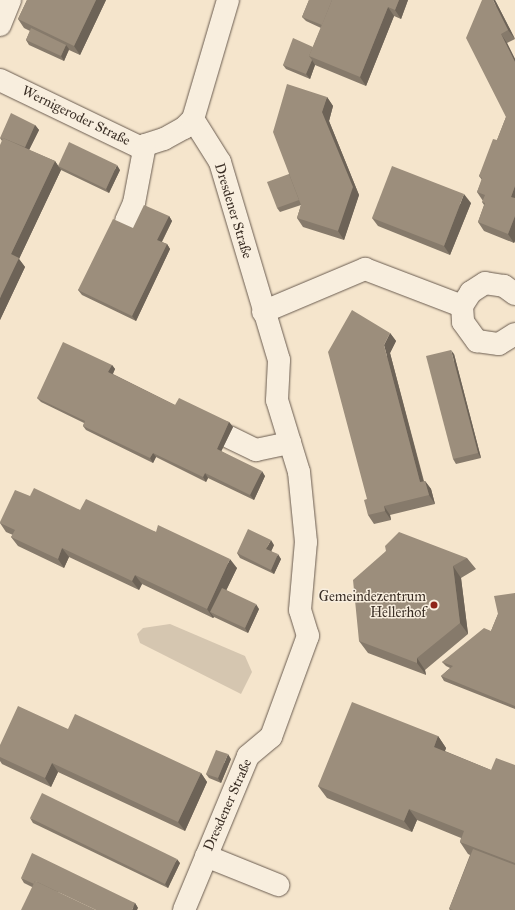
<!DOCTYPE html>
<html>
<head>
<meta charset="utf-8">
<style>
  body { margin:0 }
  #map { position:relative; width:515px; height:910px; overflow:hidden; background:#f5e5cc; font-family:"IM FELL Great Primer",serif }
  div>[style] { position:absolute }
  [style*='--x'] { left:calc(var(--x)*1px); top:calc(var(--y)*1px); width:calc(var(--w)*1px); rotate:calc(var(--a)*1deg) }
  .green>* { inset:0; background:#d5c6b0 }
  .roads { filter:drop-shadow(0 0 1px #6a5c50) drop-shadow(0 0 1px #6a5c50) }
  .minor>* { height:22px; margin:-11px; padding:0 11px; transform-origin:11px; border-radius:11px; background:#f8eede }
  .wall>* { inset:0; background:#867a6b }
  .shaded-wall>* { inset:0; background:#6d6357 }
  .building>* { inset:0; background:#9c8e7c }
  .dots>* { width:11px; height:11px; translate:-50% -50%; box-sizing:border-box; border:2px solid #f8eede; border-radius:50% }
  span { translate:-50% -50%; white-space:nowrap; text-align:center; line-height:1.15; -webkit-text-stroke:3px #f8eede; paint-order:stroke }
  .street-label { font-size:14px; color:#3b2f26 }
  .poi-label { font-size:14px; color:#3b2f26 }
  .right { translate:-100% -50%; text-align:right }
</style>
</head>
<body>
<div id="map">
  <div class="green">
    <i style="clip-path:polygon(170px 624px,245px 656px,252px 672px,241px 694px,140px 643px,137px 634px,143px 628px)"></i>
  </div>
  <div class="roads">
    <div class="minor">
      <i style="--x:0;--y:25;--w:27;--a:-68"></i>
      <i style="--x:0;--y:80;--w:154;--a:25.7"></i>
      <i style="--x:139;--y:147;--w:26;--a:-18"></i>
      <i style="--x:164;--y:139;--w:23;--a:-29"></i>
      <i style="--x:184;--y:128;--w:13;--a:-45"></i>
      <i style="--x:193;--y:119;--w:124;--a:-73.6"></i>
      <i style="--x:126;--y:221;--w:20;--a:-66"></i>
      <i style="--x:134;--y:203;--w:59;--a:-79.3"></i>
      <i style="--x:515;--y:294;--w:14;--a:-144"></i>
      <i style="--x:504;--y:286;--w:19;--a:-171"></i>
      <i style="--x:485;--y:283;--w:17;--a:147"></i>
      <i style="--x:471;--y:292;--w:17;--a:123"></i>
      <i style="--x:462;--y:306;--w:16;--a:86"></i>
      <i style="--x:463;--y:322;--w:24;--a:54"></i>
      <i style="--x:477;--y:341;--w:22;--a:8"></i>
      <i style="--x:499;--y:344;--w:19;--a:-32"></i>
      <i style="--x:263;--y:312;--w:111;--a:-22.9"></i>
      <i style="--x:365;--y:269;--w:104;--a:20.9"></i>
      <i style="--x:229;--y:437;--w:30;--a:26"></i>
      <i style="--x:256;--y:450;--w:35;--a:-12"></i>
      <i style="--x:206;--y:856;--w:78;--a:21.9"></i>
      <i style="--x:184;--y:910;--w:167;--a:-67.4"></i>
      <i style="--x:248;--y:756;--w:30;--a:-40"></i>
      <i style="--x:271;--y:737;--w:108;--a:-69.9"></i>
      <i style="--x:308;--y:636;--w:27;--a:-107"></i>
      <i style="--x:300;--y:610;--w:68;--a:-85"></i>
      <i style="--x:306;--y:542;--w:70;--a:-95.7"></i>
      <i style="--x:299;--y:472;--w:75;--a:-107"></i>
      <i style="--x:277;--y:400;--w:40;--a:-87.1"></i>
      <i style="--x:279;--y:360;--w:207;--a:-106.6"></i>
      <i style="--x:220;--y:162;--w:51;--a:-122.1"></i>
    </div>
  </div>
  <div class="wall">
    <i style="clip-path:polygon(27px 0,106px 0,80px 55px,69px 50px,64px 61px,29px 45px,26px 40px,30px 31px,24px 28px,18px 19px)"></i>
    <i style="clip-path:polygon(309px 0,408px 0,401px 19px,394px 16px,366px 86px,315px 65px,310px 79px,286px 69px,283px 65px,313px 47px,321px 28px,306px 21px,302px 17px)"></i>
    <i style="clip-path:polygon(495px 0,515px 39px,507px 43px,515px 59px,515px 241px,514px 243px,484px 231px,478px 222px,484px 205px,482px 202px,483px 201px,477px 192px,482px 180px,479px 176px,497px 140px,506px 117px)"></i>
    <i style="clip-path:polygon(327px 97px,333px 106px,329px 121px,359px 195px,344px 240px,303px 227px,297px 218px,301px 205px,280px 212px,277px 208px,289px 174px)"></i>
    <i style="clip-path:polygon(35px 125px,39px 130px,29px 150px,55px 161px,58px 166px,120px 170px,109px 193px,61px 170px,19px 259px,25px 267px,0 320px,2px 141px,0 138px)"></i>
    <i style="clip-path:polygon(471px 203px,450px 255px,378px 226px,372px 218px)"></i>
    <i style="clip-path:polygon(169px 216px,172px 221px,162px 242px,167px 244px,170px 249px,136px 321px,82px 295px,78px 290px,133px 228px)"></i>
    <i style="clip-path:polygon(390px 333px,396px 341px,390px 353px,424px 481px,425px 481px,431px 489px,435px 504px,390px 515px,391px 520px,374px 524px,368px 515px,367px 499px)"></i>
    <i style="clip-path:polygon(454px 354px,481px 458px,456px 464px,453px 459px)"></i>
    <i style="clip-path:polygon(112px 365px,115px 369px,113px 374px,175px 405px,229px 422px,233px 427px,221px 451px,265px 476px,254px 500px,208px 478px,206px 482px,156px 457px,153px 463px,86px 430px,83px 426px,84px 423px,41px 402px,37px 398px)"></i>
    <i style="clip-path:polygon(30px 496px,80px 510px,156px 532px,237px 568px,226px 590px,259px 609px,248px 633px,214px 617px,213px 618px,142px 584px,139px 590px,69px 557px,64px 568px,18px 546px,11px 537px,13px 535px,6px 532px,0 523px)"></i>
    <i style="clip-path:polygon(274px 545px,271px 551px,281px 559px,274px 574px,240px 558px,237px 553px)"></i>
    <i style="clip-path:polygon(386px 551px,467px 558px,476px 569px,461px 578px,468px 634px,425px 670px,426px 675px,368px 653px,359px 641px)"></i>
    <i style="clip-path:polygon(515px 593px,515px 709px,444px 681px,441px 676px,450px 668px,446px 666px,442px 662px,491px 631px,498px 614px)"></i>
    <i style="clip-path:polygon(68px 729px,201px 773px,207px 782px,185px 831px,58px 772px,51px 787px,2px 764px,0 761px,0 745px)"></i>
    <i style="clip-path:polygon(438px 736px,446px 748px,445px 751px,491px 770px,515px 765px,515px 910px,450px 910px,449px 909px,470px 855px,468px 854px,460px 842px,461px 838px,417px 820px,412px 832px,327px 798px,318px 786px)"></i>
    <i style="clip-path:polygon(231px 759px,221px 783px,209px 778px,206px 774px)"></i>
    <i style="clip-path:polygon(30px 818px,180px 863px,168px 888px,33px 823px)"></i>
    <i style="clip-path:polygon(21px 878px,135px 903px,138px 908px,32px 887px,24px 883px)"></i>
  </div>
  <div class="shaded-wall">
    <i style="clip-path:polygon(96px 0,106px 0,80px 55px,74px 46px)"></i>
    <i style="clip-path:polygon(399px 0,408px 0,401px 19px,395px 10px)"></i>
    <i style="clip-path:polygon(493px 0,495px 0,515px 39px,508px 30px)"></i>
    <i style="clip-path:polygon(388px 7px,394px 16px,366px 86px,360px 77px)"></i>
    <i style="clip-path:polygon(501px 34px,507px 43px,515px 59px,515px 62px)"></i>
    <i style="clip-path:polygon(66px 45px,69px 49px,64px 61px,61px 56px)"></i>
    <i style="clip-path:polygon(312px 60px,315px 65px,310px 79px,306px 74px)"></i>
    <i style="clip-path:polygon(327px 97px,333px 106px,329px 121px,359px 195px,344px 240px,338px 231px,322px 112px)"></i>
    <i style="clip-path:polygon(35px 125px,39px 130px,27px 154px,24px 150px)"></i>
    <i style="clip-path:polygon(55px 161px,61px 170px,19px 259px,25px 267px,0 320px,0 298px,11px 254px)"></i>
    <i style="clip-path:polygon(117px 165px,120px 170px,109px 193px,106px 189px)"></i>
    <i style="clip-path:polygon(515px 186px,515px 203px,511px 197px)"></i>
    <i style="clip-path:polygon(464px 194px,471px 203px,450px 255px,444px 246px)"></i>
    <i style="clip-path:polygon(169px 216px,172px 221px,160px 245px,157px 240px)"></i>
    <i style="clip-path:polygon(515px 216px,515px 241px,514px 243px,508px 234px)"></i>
    <i style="clip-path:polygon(167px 244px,170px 249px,136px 321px,132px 316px)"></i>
    <i style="clip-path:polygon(390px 333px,396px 341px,390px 353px,426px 491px,420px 482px,384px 345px)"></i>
    <i style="clip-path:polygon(451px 350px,454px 354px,481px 458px,478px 453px)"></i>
    <i style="clip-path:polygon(112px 365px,115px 369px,111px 377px,108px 372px)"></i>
    <i style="clip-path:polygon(229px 422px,233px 427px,220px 454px,217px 449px)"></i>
    <i style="clip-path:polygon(153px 453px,156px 457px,153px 463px,150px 458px)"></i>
    <i style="clip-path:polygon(262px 471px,265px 476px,254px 500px,250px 495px)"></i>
    <i style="clip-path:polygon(205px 473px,208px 478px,206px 482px,203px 477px)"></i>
    <i style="clip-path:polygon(425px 481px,431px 489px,435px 504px,429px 495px)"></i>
    <i style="clip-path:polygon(384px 506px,390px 515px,391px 520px,385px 511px)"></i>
    <i style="clip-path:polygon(271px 540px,274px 545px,270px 554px,266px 549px)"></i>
    <i style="clip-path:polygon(62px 548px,69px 557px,64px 568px,58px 559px)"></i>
    <i style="clip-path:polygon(278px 554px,281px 559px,274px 574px,271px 570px)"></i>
    <i style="clip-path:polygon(230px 559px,237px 568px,215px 614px,210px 612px,214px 617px,213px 618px,207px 609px)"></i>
    <i style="clip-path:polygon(453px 566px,461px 578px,468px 634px,460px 623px)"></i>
    <i style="clip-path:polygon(135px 575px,142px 584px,139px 590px,132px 581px)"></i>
    <i style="clip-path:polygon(256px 604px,259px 609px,248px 633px,245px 628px)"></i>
    <i style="clip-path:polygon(417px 658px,425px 670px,426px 675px,417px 663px)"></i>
    <i style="clip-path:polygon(438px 736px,446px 748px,442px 759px,434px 747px)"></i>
    <i style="clip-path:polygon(228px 754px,231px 759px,221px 783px,218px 778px)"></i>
    <i style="clip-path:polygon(52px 763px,58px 772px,51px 787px,45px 778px)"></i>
    <i style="clip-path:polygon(201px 773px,207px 782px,185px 831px,178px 822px)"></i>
    <i style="clip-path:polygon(409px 809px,417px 820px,412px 832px,404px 821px)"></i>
    <i style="clip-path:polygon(177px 859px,180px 863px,168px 888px,165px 884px)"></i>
    <i style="clip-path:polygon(135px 903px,138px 908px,137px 910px,132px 910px)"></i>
  </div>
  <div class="building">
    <i style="clip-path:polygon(27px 0,96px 0,74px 46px,18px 19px)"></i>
    <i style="clip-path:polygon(309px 0,332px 0,322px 25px,302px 17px)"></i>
    <i style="clip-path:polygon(332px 0,399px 0,395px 10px,388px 7px,360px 77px,309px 56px)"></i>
    <i style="clip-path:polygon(482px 0,493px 0,508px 30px,501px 34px,515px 62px,515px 186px,511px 197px,515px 198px,515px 216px,508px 234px,478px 222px,485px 203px,482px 202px,485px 195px,477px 192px,482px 178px,479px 176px,493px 139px,497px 140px,506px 117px,466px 38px)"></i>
    <i style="clip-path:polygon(31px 28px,66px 45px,61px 56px,26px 40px)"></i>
    <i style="clip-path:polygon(293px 38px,313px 47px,309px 56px,312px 60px,306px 74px,283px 65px)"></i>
    <i style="clip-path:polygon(287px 84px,327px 97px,322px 112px,353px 187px,338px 231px,297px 218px,301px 205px,273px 132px)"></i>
    <i style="clip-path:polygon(11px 113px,35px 125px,25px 147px,3px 138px,3px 139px,0 138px)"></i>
    <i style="clip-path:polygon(3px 138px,55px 161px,11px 254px,19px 258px,0 298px,0 145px)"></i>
    <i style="clip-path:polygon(69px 142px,117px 165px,106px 189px,58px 166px)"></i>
    <i style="clip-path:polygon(392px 166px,464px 194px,444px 246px,372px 218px)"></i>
    <i style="clip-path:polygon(289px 174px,299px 200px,277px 208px,267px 182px)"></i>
    <i style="clip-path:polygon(144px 205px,169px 216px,157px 240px,167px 244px,132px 316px,78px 290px,113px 219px,133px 228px)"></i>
    <i style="clip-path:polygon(352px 310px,390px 333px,384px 345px,420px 482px,425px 481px,429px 495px,384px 506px,385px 511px,368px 515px,364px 500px,367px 499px,328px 352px)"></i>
    <i style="clip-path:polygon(63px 342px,112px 365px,108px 372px,175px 405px,179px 398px,229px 422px,217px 449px,262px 471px,250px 495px,205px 473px,203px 477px,153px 453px,150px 458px,83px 426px,85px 421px,37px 398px)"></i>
    <i style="clip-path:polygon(451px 350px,478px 453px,453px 459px,426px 356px)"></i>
    <i style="clip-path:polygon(34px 488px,80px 510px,86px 499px,156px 532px,158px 525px,230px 559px,207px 609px,135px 575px,132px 581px,62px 548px,58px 559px,11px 537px,15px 530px,0 523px,0 522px,15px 490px,30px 496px)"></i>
    <i style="clip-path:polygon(248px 529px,271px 540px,266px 549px,278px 554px,271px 570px,237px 553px)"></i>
    <i style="clip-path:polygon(399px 532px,467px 558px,453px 566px,460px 623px,417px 658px,417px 663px,359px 641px,353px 580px,386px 551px,385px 546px)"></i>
    <i style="clip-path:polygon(222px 588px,256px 604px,245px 628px,210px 612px)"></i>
    <i style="clip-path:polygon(515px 593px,515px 706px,441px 676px,453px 666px,442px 662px,484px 628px,491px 631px,498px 614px,494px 596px)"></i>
    <i style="clip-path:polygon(352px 702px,438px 736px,434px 747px,491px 770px,496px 758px,515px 765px,515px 863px,460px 842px,464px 831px,409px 809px,404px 821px,318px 786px)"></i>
    <i style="clip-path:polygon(18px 706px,68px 729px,75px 714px,201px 773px,178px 822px,52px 763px,45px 778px,0 757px,0 745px)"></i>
    <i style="clip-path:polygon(216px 750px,228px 754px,218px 778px,206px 774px)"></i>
    <i style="clip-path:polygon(42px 793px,177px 859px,165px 884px,30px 818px)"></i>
    <i style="clip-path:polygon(473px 849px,515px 865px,515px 910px,453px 910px,449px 909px)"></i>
    <i style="clip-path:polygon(32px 853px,135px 903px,132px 910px,96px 910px,35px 881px,34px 884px,21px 878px)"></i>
    <i style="clip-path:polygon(35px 881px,96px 910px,21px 910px)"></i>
  </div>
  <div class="dots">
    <i style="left:434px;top:605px;background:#8f2418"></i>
  </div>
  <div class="street-label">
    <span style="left:76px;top:116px;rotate:26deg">Wernigeroder Straße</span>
    <span style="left:233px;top:211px;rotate:73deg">Dresdener Straße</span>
    <span style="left:228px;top:805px;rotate:-66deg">Dresdener Straße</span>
  </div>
  <div class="poi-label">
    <span class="right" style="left:426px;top:605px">Gemeindezentrum<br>Hellerhof</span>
  </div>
</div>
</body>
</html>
